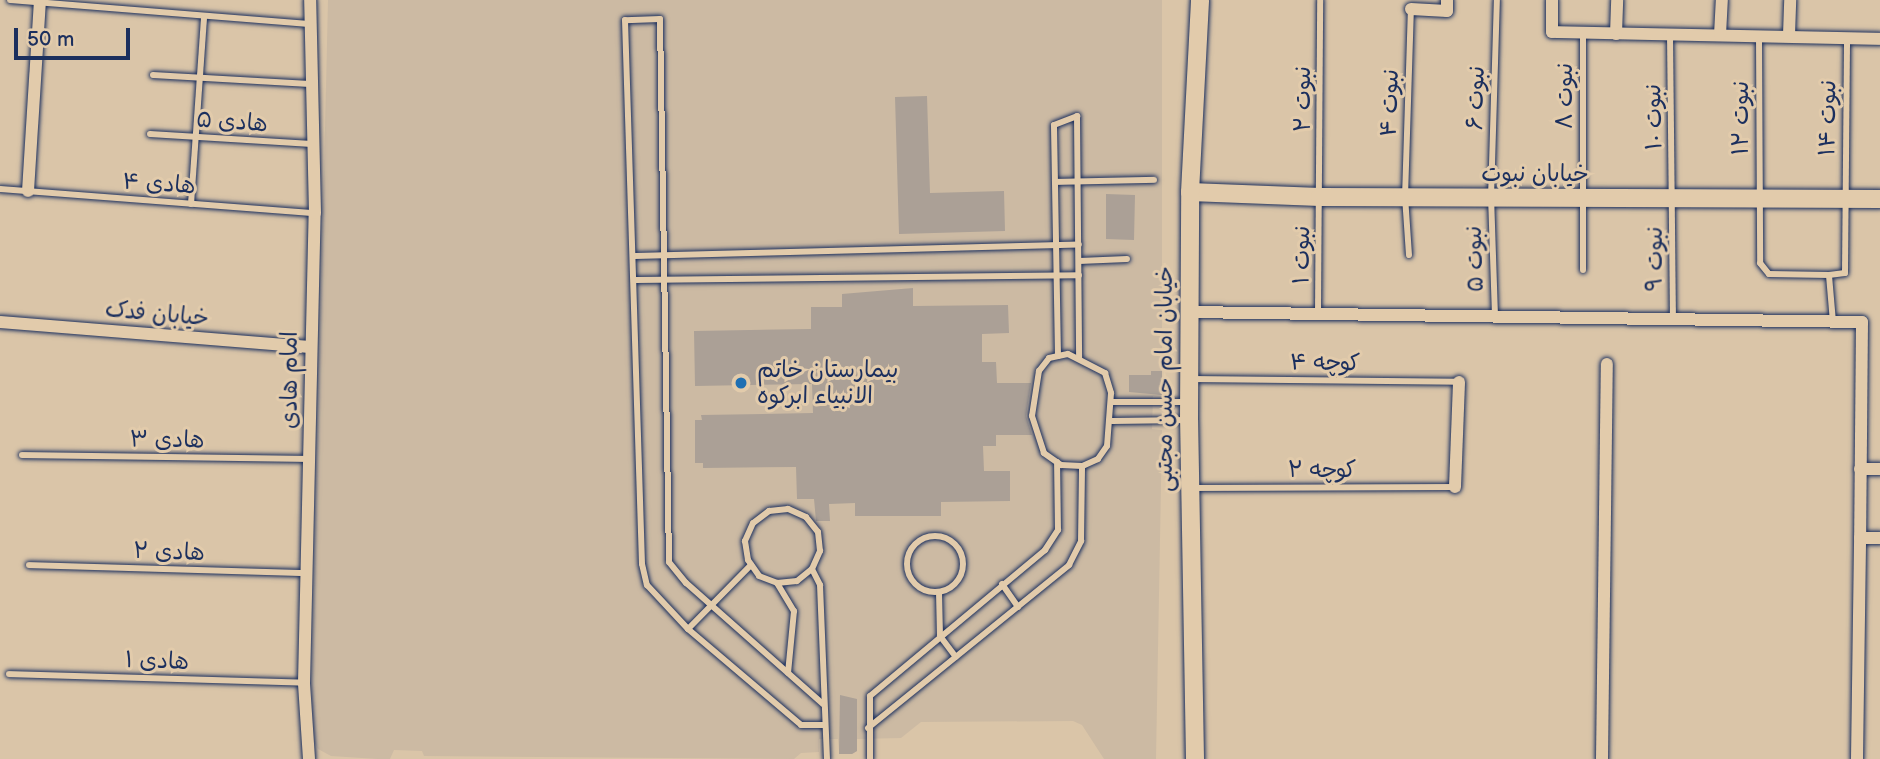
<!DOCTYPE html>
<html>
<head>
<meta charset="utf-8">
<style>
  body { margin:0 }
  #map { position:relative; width:1880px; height:759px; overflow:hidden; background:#dac5a8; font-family:"Balsamiq Sans","Playpen Sans Arabic",sans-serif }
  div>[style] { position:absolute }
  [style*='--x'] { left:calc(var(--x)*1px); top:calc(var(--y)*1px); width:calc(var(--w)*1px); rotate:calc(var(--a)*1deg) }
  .built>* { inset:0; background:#ccbaa3 }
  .building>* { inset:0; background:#aba096 }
  .roads { filter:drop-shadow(0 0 2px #1b2f5e) drop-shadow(0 0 2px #1b2f5e) }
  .lane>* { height:6px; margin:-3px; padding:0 3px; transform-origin:3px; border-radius:3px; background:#e2cbab }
  .lane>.ring { margin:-3px; padding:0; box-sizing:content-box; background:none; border:6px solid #e2cbab; border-radius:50% }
  .street>* { height:12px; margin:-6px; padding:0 6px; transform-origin:6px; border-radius:6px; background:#e2cbab }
  .secondary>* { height:18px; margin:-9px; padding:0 9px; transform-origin:9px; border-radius:9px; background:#e2cbab }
  .dots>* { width:19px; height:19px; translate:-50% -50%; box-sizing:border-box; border:4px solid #e2cbab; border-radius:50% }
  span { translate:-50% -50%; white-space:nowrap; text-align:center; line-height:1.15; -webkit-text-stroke:6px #e2cbab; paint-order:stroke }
  .street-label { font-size:23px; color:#1b2f5e }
  .poi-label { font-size:23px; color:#1b2f5e }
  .left { translate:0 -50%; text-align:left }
  .scale { position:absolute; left:14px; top:28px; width:116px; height:32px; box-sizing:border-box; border:4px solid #1b2f5e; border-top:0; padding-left:9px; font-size:21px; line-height:24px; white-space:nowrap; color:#1b2f5e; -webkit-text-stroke:5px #e2cbab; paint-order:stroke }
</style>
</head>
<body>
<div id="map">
  <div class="built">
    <i style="clip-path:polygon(328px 0,1162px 0,1162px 395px,1153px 396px,1152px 429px,1162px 430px,1156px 759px,1104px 759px,1082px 725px,1073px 721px,921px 722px,901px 738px,857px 739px,857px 751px,852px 754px,839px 751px,838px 739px,819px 739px,819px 752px,801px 753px,794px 759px,424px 756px,422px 751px,394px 750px,390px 759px,378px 759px,331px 756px,318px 749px,311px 736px)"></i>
  </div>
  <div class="building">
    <i style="clip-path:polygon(927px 96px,930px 193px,1004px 191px,1005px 231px,899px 234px,895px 97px)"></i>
    <i style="clip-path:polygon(1106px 194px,1135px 195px,1134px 240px,1106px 239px)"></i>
    <i style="clip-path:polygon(913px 288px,913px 306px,1008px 305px,1009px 333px,982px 334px,982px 362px,996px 362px,997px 383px,1031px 383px,1026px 416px,1032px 435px,996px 435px,996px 446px,983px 446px,984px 471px,1010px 471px,1010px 501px,941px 502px,941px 516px,855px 516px,855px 503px,829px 504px,830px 521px,816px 521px,814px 499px,797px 499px,796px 467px,703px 468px,703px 463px,695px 463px,695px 420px,702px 420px,701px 415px,813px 413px,812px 384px,695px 386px,694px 331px,811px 329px,811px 307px,842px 307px,842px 294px)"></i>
    <i style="clip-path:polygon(1151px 371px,1162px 371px,1162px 395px,1129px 392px,1129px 375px,1151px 375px)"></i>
    <i style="clip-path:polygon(840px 695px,857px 699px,857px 751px,852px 754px,839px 754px)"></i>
  </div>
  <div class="roads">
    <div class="lane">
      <i style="--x:10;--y:0;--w:300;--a:4.6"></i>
      <i style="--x:1583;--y:35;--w:235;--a:90"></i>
      <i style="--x:1670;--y:35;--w:285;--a:89.4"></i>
      <i style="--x:1759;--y:37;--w:226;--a:89.7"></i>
      <i style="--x:1760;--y:263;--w:14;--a:51"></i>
      <i style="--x:1769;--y:274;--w:60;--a:1"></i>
      <i style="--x:153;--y:75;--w:157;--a:3.3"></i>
      <i style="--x:150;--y:134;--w:162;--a:3.5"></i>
      <i style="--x:1055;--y:182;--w:99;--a:-1.2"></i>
      <i style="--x:0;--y:189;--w:316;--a:4.4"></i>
      <i style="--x:191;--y:204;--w:188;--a:-86"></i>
      <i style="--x:1409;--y:255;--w:58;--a:-93.9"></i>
      <i style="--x:1405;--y:197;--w:188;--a:-88.2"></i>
      <i style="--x:635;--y:256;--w:444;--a:-1.5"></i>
      <i style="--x:1079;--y:261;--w:48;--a:-2.4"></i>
      <i style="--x:636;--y:280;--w:443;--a:-0.6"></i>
      <i style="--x:1318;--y:313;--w:313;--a:-89.6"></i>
      <i style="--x:1495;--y:316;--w:118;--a:-91.9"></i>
      <i style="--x:1491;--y:198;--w:198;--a:-88.3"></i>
      <i style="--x:1833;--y:322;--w:47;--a:-94.9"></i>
      <i style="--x:1829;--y:275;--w:16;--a:-7"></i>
      <i style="--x:1845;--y:273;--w:235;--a:-89.5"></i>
      <i style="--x:1068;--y:354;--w:42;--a:27.2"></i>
      <i style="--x:1105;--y:373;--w:21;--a:73"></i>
      <i style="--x:1111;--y:393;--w:53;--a:94.3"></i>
      <i style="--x:1107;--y:446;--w:16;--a:125"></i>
      <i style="--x:1098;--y:459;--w:17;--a:156"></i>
      <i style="--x:1082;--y:466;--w:21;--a:-177"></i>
      <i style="--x:1061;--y:465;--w:21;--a:-145"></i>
      <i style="--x:1044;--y:453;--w:39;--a:-108"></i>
      <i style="--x:1032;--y:416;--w:46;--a:-81.2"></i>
      <i style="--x:1039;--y:371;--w:16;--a:-52"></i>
      <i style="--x:1049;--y:358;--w:19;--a:-12"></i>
      <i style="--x:1058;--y:356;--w:231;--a:-91"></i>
      <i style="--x:1054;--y:125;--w:25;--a:-21"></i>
      <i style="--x:1077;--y:116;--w:242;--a:89.5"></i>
      <i style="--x:1191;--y:379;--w:268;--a:0.6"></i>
      <i style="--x:1112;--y:402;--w:75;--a:0"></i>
      <i style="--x:1112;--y:421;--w:75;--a:-0.8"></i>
      <i style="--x:22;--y:455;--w:287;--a:0.8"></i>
      <i style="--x:1194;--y:488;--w:261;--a:-0.2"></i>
      <i class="ring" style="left:907px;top:536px;width:50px;height:50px"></i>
      <i style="--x:29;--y:565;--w:277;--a:1.7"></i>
      <i style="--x:812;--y:569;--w:18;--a:63"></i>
      <i style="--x:820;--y:585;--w:174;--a:87.7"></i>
      <i style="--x:777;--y:583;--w:20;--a:-6"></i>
      <i style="--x:797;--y:581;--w:19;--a:-39"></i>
      <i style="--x:812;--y:569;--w:20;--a:-66"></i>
      <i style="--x:820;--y:551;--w:19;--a:-96"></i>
      <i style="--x:818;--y:532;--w:19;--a:-129"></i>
      <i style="--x:806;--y:517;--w:20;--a:-156"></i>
      <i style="--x:788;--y:509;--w:19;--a:174"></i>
      <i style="--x:769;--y:511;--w:20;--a:143"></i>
      <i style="--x:753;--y:523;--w:20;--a:114"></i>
      <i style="--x:745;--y:541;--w:19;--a:81"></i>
      <i style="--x:748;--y:560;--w:19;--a:55"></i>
      <i style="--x:759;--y:576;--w:19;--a:21"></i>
      <i style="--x:777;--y:583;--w:33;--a:59"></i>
      <i style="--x:794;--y:611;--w:62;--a:95.5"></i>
      <i style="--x:1002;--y:584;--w:28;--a:55"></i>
      <i style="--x:939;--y:592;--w:44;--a:88.7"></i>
      <i style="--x:940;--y:636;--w:26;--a:53"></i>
      <i style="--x:688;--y:629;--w:90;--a:-45.5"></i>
      <i style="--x:9;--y:674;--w:295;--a:1.7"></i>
      <i style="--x:823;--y:704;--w:183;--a:-138.5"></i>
      <i style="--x:686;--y:583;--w:27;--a:-129"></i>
      <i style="--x:669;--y:562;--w:543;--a:-90.95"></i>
      <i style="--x:660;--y:19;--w:35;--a:178"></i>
      <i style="--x:625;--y:20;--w:544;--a:88.21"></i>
      <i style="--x:642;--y:564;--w:22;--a:77"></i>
      <i style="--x:647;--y:585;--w:60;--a:47"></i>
      <i style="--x:688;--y:629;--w:148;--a:40.3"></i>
      <i style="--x:801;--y:725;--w:24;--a:0"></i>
      <i style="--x:868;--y:728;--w:259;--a:-39"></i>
      <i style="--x:1069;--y:565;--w:27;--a:-63"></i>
      <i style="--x:1081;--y:541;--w:75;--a:-89.2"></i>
      <i style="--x:870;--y:759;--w:63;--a:-90"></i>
      <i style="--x:870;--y:696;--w:228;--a:-39.8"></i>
      <i style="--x:1045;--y:550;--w:24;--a:-57"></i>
      <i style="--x:1058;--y:530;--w:68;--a:-90.8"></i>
    </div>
    <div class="street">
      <i style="--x:1552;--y:0;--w:32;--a:90"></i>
      <i style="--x:1552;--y:32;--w:328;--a:1.2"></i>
      <i style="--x:1411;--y:9;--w:36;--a:3"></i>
      <i style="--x:1447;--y:11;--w:11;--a:-90"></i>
      <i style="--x:1616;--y:34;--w:34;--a:-88"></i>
      <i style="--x:1720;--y:35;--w:35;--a:-87"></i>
      <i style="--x:1789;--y:35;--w:35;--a:-88"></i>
      <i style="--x:28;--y:191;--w:189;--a:-86.4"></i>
      <i style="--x:1189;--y:312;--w:673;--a:0.85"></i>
      <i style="--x:1862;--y:322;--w:216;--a:90.5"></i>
      <i style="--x:0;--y:322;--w:311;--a:4.6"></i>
      <i style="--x:1860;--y:469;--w:20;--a:0"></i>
      <i style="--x:1455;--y:487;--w:105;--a:-87.8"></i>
      <i style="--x:309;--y:759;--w:76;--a:-93.8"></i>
      <i style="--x:304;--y:683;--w:470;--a:-88.7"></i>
      <i style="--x:315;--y:213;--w:213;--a:-91.3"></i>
      <i style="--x:1602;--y:759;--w:395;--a:-89.3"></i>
      <i style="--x:1857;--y:759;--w:221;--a:-89.2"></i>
      <i style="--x:1860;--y:538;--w:20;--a:0"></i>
    </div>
    <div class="secondary">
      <i style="--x:1190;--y:192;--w:130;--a:2.2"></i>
      <i style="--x:1320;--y:197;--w:560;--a:0.2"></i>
      <i style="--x:1195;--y:759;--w:339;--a:-91"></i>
      <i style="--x:1189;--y:420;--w:228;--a:-89.7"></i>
      <i style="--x:1190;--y:192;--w:192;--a:-87"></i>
    </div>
  </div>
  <div class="dots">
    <i style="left:741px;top:383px;background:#1f6fb2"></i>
  </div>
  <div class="street-label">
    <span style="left:1565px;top:96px;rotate:-90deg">نبوت ۸</span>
    <span style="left:1476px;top:98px;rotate:-88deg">نبوت ۶</span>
    <span style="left:1303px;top:99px;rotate:-90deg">نبوت ۲</span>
    <span style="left:1390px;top:103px;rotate:-88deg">نبوت ۴</span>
    <span style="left:1654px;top:117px;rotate:-91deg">نبوت ۱۰</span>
    <span style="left:1741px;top:118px;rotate:-90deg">نبوت ۱۲</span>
    <span style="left:1828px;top:118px;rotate:-89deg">نبوت ۱۴</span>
    <span style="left:232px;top:122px;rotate:4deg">هادی ۵</span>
    <span style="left:1535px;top:174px">خیابان نبوت</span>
    <span style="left:159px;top:184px;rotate:4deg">هادی ۴</span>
    <span style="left:1302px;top:255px;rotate:-89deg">نبوت ۱</span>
    <span style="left:1475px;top:259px;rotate:-92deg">نبوت ۵</span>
    <span style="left:1655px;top:259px;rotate:-90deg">نبوت ۹</span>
    <span style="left:157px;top:314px;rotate:5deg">خیابان فدک</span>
    <span style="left:1325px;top:363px;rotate:1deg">کوچه ۴</span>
    <span style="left:1165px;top:379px;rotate:-90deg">خیابان امام حسن مجتبی</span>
    <span style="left:290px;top:380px;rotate:-90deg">امام هادی</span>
    <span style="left:167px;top:440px;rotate:1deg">هادی ۳</span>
    <span style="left:1322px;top:470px">کوچه ۲</span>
    <span style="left:169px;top:552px;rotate:2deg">هادی ۲</span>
    <span style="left:157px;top:661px;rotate:2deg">هادی ۱</span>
  </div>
  <div class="poi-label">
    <span class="left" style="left:757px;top:383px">بیمارستان خاتم<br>الانبیاء ابرکوه</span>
  </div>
  <div class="scale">50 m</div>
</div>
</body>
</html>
